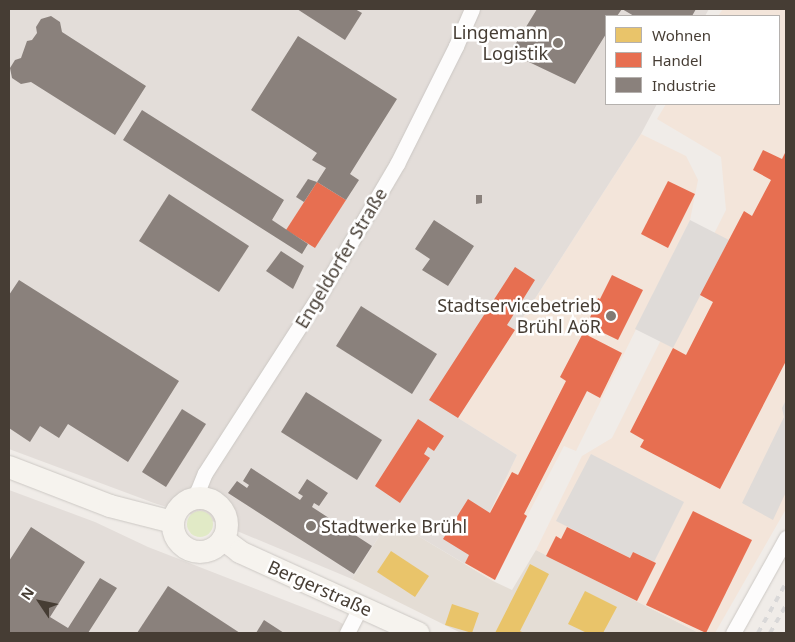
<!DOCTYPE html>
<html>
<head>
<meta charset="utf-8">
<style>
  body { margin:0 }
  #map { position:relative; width:795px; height:642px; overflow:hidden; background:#f0ece8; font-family:"Noto Sans",sans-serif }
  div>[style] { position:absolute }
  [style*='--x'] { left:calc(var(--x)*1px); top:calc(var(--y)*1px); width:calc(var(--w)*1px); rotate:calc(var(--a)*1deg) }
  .residential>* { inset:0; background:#e4ddd5 }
  .commercial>* { inset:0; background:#f3e5da }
  .industrial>* { inset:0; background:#e3ddd9 }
  .green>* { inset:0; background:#e1eac6 }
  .round { border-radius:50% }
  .parking>* { inset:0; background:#dfdbd8 }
  .homes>* { inset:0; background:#e9c46a }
  .shops>* { inset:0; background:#e76f51 }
  .industry>* { inset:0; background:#8a817c }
  .roads { filter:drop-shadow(0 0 1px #ccc8c4) drop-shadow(0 0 1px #ccc8c4) }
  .street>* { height:15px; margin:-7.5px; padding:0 7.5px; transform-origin:7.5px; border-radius:7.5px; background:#fdfcfc }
  .secondary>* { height:22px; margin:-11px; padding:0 11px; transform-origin:11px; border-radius:11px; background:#f6f3ee }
  .secondary>.ring { margin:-11px; padding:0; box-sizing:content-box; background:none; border:22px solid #f6f3ee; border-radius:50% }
  .rail>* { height:4px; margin-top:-2px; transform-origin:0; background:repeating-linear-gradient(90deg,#d9d8d8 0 6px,transparent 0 12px) }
  .dots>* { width:14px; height:14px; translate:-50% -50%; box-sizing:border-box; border:2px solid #fff; border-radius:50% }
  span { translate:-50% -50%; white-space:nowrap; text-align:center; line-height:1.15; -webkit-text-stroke:5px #fff; paint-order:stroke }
  .poi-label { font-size:18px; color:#463d34 }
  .right { translate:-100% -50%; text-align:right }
  .left { translate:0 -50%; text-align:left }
  .street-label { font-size:18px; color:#463d34 }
  .frame { position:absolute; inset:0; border:10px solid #463d34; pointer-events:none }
  .legend { position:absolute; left:605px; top:15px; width:175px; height:90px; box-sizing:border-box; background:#fff; border:1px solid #b5b1ae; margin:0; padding:6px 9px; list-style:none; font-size:15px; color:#463d34 }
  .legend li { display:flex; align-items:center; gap:10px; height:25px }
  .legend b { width:25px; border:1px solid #b5b1ae }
  .north { position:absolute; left:15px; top:577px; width:50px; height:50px; -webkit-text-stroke:4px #fff; paint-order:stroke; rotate:304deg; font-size:14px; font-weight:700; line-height:20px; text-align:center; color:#463d34 }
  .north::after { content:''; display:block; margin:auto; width:18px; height:22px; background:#463d34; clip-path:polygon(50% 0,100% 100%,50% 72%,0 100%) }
</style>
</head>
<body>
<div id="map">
  <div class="residential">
    <i style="clip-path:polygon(390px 519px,493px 581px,512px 590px,536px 550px,699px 633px,461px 633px,352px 579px)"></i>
  </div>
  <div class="commercial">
    <i style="clip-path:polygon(723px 9px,786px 9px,786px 509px,715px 633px,699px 633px,536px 550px,582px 456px,612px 438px,726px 210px,721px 157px,657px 119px,666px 104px,779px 104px,779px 16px,718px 16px)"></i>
    <i style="clip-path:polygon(641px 134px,686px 156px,698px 180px,690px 220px,576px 451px,564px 446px,493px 581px,465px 564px,517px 455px,458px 418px)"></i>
  </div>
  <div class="industrial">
    <i style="clip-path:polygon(9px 9px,709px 9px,705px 16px,606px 16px,606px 104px,657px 104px,641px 134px,458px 418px,517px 455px,465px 564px,390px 519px,352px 579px,218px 523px,154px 503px,9px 449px)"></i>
    <i style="clip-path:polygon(9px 490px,95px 522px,148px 547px,338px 621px,357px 633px,9px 633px)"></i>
  </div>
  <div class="green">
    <i class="round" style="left:187px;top:511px;width:26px;height:26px"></i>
  </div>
  <div class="parking">
    <i style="clip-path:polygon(690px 220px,729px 240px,673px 348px,635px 329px)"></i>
    <i style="clip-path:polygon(786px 400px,786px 492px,773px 520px,742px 503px,784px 417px,782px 408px)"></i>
    <i style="clip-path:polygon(591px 454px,684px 502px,654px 562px,633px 552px,630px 558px,556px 521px)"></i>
  </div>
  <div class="homes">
    <i style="clip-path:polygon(391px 551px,429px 576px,415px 597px,377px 572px)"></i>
    <i style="clip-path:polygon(530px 564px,549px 574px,520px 631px,524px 633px,495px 633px)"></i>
    <i style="clip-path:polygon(585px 591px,617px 607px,603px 633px,587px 633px,568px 624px)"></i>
    <i style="clip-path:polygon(452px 604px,479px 613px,472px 633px,445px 625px)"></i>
  </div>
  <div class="shops">
    <i style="clip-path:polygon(763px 150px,782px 159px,786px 151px,786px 361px,720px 489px,640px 447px,644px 440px,630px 432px,673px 348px,686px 355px,713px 302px,700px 295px,744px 211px,752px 216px,771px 180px,753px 170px)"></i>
    <i style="clip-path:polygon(668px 181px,695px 194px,668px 248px,641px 234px)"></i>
    <i style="clip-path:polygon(317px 182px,346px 200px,315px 248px,286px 230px)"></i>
    <i style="clip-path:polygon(515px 267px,535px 280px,507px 325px,515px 330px,458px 418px,429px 400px)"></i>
    <i style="clip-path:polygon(612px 275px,643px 290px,618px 340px,587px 325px,598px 298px,600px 299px)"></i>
    <i style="clip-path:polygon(583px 333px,622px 353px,600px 398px,587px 391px,524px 514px,527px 516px,495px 580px,465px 563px,469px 555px,443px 539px,468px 499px,490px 513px,512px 472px,518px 475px,566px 381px,560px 377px)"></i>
    <i style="clip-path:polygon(418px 419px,444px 436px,434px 451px,428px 447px,424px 454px,430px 458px,400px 503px,375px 486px)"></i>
    <i style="clip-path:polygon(693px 511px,752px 540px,706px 633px,646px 605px)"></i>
    <i style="clip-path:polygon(567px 527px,630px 558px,633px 552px,656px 563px,637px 601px,546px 556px,556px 536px,561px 539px)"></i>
  </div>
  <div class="industry">
    <i style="clip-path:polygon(297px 9px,355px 9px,362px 13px,345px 40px)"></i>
    <i style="clip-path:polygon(537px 9px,696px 9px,692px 16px,634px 16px,622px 9px,617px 16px,606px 16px,606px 34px,575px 84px,510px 53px)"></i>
    <i style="clip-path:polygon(51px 16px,60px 22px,62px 32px,146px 86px,115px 135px,31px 82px,21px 84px,12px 78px,10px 68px,15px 60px,21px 58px,27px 41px,32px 40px,37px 33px,36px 27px,41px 19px)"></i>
    <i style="clip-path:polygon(298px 36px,397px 99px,350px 174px,359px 180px,346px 200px,317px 182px,326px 168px,312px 160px,317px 153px,251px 110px)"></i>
    <i style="clip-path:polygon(142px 110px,284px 200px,272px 220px,308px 244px,302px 254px,123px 140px)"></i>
    <i style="clip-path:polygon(308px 179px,317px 182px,304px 202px,296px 197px)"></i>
    <i style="clip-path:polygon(169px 194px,249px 246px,219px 292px,139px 241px)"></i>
    <i style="clip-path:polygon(476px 195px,482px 195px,482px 203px,476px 204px)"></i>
    <i style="clip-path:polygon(434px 220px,474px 246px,448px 286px,422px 270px,430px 259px,415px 249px)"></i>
    <i style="clip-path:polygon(281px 251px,304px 266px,293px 289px,266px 271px)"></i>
    <i style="clip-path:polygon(19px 280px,179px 381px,128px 462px,68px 424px,59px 438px,40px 426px,30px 442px,9px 428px,9px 295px)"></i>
    <i style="clip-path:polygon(361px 306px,437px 354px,412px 394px,336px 346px)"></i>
    <i style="clip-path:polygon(306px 392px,382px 440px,357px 480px,281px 432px)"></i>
    <i style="clip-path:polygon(182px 409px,206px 424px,166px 487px,142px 472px)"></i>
    <i style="clip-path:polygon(251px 468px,300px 500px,303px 496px,298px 493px,307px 479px,328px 493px,319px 506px,314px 503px,312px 507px,372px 546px,354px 574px,228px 493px,237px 481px,247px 488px,249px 485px,243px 481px)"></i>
    <i style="clip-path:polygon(31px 527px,85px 562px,50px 617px,68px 628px,100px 578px,117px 588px,88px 633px,9px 633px,9px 561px)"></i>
    <i style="clip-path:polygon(168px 586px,240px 633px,137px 633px)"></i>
    <i style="clip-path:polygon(264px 620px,284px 633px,256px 633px)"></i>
  </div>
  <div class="roads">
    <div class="street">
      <i style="--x:197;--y:499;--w:9;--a:-84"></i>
      <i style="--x:198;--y:490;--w:18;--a:-68"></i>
      <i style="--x:205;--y:473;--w:214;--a:-57.2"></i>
      <i style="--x:321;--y:293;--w:150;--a:-59.5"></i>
      <i style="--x:397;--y:164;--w:132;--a:-63.4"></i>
      <i style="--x:456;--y:46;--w:40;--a:-66.6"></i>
      <i style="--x:347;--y:633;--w:30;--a:-63"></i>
      <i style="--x:733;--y:633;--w:109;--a:-60.8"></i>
    </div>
    <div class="secondary">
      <i style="--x:9;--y:467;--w:108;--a:21.1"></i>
      <i style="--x:110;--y:506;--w:65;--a:14.3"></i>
      <i class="ring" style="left:173px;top:498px;width:32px;height:32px"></i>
      <i style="--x:223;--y:539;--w:21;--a:37"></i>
      <i style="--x:240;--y:552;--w:196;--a:24.5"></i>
    </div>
  </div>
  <div class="rail">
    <i style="--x:758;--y:633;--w:57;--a:-60.8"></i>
    <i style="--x:770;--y:633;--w:32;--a:-60"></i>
  </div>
  <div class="dots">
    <i style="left:558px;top:43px;background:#827a73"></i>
    <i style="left:611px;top:316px;background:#827a73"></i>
    <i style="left:311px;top:526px;background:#827a73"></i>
  </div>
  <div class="poi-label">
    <span class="right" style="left:548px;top:43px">Lingemann<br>Logistik</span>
    <span class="right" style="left:601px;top:316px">Stadtservicebetrieb<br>Brühl AöR</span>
    <span class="left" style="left:321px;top:526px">Stadtwerke Brühl</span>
  </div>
  <div class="street-label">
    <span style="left:341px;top:258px;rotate:-59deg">Engeldorfer Straße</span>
    <span style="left:320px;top:588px;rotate:24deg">Bergerstraße</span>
  </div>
  <div class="frame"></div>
  <ul class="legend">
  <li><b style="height:14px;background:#e9c46a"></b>Wohnen</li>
  <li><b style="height:14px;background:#e76f51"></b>Handel</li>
  <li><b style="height:14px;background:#8a817c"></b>Industrie</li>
  </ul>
  <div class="north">N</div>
</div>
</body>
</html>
